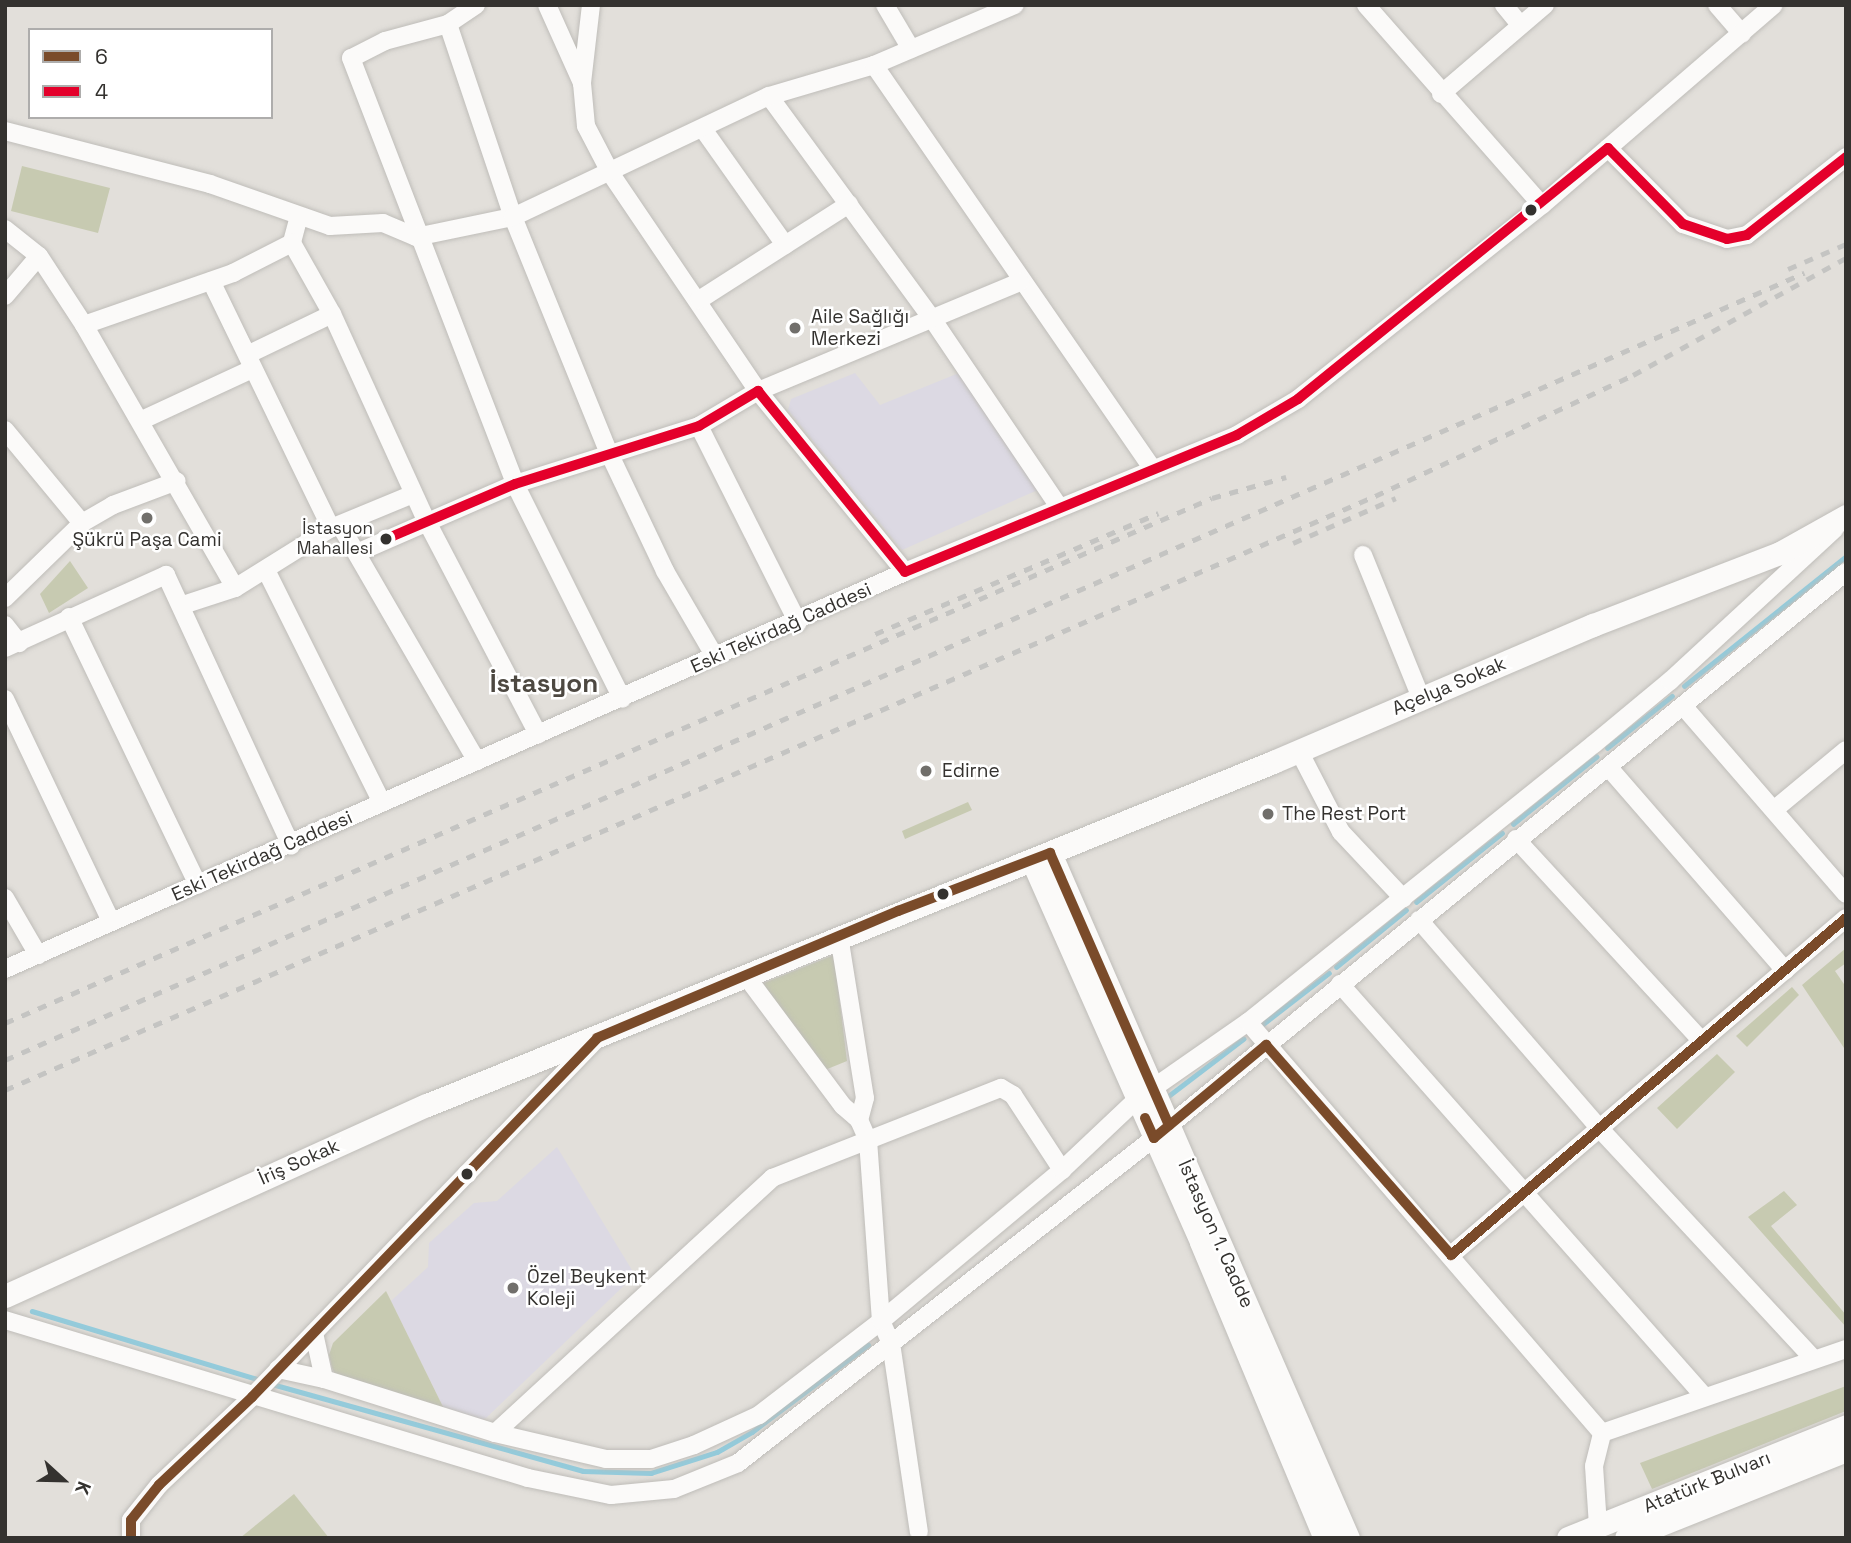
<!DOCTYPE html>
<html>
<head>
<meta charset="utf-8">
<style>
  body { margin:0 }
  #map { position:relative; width:1851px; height:1543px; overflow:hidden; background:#e2dfda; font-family:"Space Grotesk",sans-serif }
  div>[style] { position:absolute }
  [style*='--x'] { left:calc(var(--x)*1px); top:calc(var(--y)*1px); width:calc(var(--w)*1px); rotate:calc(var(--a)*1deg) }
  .education>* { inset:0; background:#dcd9e3 }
  .green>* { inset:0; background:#c7cab1 }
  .stream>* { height:4.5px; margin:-2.25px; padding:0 2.25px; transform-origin:2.25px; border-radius:2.25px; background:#94cbdb }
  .roads { filter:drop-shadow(0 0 2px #bfbdb9) drop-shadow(0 0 2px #bfbdb9) }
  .minor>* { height:18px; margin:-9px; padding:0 9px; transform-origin:9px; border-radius:9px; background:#fbfaf9 }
  .major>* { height:23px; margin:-11.5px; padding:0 11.5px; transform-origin:11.5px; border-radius:11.5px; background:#fbfaf9 }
  .rail>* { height:4.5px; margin-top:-2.25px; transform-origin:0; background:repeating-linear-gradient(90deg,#c4c4c2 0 9px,transparent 0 18px) }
  .bus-1>* { height:10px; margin:-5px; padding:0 5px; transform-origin:5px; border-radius:5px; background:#7a4b2a }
  .bus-2>* { height:10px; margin:-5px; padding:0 5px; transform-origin:5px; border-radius:5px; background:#e4002b }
  .dots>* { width:19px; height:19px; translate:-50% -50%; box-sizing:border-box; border:4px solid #fff; border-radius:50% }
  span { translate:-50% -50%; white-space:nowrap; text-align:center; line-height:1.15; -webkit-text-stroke:5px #fff; paint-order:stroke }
  .bus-label { font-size:17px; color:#34322f }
  .right { translate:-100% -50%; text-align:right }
  .poi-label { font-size:19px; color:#34322f }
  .left { translate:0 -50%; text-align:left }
  .street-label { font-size:19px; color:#34322f }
  .district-label { font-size:26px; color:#4d4841; font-weight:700 }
  .frame { position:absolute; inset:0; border:7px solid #34322f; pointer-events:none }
  .legend { position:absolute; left:28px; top:28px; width:245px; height:91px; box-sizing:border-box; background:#fff; border:2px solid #aeadac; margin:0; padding:9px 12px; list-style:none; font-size:21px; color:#34322f }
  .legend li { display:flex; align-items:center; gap:14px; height:35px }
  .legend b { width:35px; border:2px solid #aeadac }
  .north { position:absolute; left:28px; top:1445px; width:70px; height:70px; -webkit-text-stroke:5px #fff; paint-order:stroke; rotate:112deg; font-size:19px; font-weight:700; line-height:28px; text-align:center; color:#34322f }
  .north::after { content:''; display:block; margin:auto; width:24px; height:32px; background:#34322f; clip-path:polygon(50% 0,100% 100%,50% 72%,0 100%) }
</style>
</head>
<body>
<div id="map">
  <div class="education">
    <i style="clip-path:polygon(855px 373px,880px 405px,959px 373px,1040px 489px,902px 550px,788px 410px,791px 399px)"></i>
    <i style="clip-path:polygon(557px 1147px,635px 1275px,486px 1418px,472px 1423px,447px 1415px,391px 1301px,428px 1267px,429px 1243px,474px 1203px,497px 1201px)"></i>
  </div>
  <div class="green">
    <i style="clip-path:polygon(22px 166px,110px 188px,98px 233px,11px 211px)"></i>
    <i style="clip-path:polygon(70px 561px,88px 588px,49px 613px,40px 594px)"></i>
    <i style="clip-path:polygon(968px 802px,972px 810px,905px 839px,902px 831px)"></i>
    <i style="clip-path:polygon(1846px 948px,1846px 963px,1835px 971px,1846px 987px,1846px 1051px,1802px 985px)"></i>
    <i style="clip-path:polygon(834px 955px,847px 1061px,820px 1072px,759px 985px)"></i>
    <i style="clip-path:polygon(1792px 987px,1799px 995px,1747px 1047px,1736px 1036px)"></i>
    <i style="clip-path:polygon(1717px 1054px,1735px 1072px,1677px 1129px,1657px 1108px)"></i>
    <i style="clip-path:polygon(1784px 1191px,1797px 1205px,1771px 1226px,1846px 1315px,1846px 1327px,1748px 1217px)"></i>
    <i style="clip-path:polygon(386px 1291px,391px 1301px,447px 1415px,336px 1376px,332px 1368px,329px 1355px,333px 1343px)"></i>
    <i style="clip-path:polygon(1846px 1386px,1846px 1411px,1652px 1489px,1640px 1463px)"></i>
    <i style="clip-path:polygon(294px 1494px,329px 1538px,240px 1538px)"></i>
  </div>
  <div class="stream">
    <i style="--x:1684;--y:686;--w:208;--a:-38.7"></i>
    <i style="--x:1607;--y:748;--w:83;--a:-38.7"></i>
    <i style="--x:1513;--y:824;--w:107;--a:-38.9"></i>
    <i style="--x:1416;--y:902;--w:110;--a:-38.7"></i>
    <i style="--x:1336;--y:967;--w:90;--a:-39.2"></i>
    <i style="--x:1263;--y:1024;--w:83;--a:-37.7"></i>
    <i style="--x:1167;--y:1097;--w:96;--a:-37.3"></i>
    <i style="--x:32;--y:1311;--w:238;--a:16.8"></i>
    <i style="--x:272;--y:1384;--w:323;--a:15.6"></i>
    <i style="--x:583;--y:1471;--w:68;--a:1.7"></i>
    <i style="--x:651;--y:1473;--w:69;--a:-17.7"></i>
    <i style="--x:717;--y:1452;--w:40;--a:-29.7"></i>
    <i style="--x:752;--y:1432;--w:145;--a:-36.9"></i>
  </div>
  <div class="roads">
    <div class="minor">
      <i style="--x:476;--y:5;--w:34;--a:146"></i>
      <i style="--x:448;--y:24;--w:65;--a:164.9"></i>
      <i style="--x:385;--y:41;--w:38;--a:153"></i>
      <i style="--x:351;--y:58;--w:456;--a:68.9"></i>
      <i style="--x:515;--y:484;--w:240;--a:63.5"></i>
      <i style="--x:547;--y:5;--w:85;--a:65.8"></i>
      <i style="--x:591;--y:5;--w:79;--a:96.6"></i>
      <i style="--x:582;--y:83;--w:43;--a:84.7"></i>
      <i style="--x:586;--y:126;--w:54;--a:62.5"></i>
      <i style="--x:611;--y:174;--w:262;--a:55.9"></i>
      <i style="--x:758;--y:391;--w:233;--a:50.9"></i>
      <i style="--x:885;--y:5;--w:51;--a:59.4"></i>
      <i style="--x:1366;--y:5;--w:266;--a:48.7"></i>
      <i style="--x:1504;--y:5;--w:26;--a:51"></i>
      <i style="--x:1717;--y:5;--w:38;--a:49"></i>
      <i style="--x:448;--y:24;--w:204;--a:71.4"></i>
      <i style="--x:513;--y:217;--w:255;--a:67.9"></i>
      <i style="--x:609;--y:453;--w:131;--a:64.6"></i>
      <i style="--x:665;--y:571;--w:99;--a:59.8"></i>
      <i style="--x:874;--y:65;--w:491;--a:55.4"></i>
      <i style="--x:1441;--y:94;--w:137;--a:-40.6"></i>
      <i style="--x:769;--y:96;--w:278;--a:53.8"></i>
      <i style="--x:933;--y:320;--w:225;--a:56"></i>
      <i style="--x:703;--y:129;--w:142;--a:54.7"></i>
      <i style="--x:5;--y:131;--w:212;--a:14.5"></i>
      <i style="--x:210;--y:184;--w:127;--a:19.3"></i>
      <i style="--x:330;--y:226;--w:53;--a:-3.2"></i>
      <i style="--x:383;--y:223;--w:36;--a:23"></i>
      <i style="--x:416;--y:237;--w:99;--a:-11.7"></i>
      <i style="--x:513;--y:217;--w:283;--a:-25.3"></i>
      <i style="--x:769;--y:96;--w:109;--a:-16.4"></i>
      <i style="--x:874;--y:65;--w:153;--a:-23.1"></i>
      <i style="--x:1608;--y:148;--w:107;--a:45.4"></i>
      <i style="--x:1683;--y:224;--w:46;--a:18.8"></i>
      <i style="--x:1727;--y:239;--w:20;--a:-11"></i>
      <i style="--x:1747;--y:235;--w:126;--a:-38.2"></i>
      <i style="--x:299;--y:216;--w:28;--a:105"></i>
      <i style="--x:292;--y:243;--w:81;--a:60.6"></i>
      <i style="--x:332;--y:314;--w:226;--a:65.5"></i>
      <i style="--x:426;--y:520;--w:242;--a:62.4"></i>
      <i style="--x:5;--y:229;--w:43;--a:38.5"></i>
      <i style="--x:39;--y:256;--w:82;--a:56.9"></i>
      <i style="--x:84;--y:325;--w:303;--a:60.1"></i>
      <i style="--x:211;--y:281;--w:275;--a:64.1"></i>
      <i style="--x:5;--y:296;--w:52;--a:-49.6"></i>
      <i style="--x:699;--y:300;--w:178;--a:-32.6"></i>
      <i style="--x:84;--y:325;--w:158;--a:-19.2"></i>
      <i style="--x:233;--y:273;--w:66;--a:-27"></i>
      <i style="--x:249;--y:354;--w:92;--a:-25.7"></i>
      <i style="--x:140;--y:421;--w:123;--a:-24.9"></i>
      <i style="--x:699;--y:426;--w:220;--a:63.3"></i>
      <i style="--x:5;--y:430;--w:121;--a:50.4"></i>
      <i style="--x:340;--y:525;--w:273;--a:59.9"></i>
      <i style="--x:359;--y:552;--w:170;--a:-23.6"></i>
      <i style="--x:515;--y:484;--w:193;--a:-17.5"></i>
      <i style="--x:699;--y:426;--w:69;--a:-30.7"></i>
      <i style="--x:758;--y:391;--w:284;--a:-22.6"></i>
      <i style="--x:1363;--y:555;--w:154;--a:67.9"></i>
      <i style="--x:266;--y:570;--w:260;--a:63.5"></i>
      <i style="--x:5;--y:598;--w:107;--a:-44.2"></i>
      <i style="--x:82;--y:523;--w:36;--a:-30"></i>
      <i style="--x:113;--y:505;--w:68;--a:-20.6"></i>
      <i style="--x:183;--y:605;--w:55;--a:-18.1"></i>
      <i style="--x:235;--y:588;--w:113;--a:-32"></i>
      <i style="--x:331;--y:528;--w:89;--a:-22.5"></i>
      <i style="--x:69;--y:617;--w:297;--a:64.3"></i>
      <i style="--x:5;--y:625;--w:23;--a:52"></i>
      <i style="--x:5;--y:648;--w:177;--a:-24.4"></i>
      <i style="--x:166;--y:575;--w:298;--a:65.2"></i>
      <i style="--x:5;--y:699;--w:246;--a:64.5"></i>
      <i style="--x:1684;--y:707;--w:247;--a:49.1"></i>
      <i style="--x:1299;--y:751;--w:91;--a:62.6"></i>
      <i style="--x:1341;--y:832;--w:91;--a:46.8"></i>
      <i style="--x:1610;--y:769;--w:267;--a:49"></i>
      <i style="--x:1775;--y:809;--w:92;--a:-39.7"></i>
      <i style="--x:1516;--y:839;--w:275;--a:47.4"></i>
      <i style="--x:5;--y:898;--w:66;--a:59.9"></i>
      <i style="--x:1419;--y:920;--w:276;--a:49.1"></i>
      <i style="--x:1600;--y:1129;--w:313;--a:47.1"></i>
      <i style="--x:839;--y:936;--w:164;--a:80.9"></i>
      <i style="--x:865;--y:1098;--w:23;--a:105"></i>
      <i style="--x:859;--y:1120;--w:22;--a:66"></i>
      <i style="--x:868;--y:1140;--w:181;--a:85.9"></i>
      <i style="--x:881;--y:1321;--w:24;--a:66"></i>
      <i style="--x:891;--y:1343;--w:191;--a:81.6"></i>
      <i style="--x:5;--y:969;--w:984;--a:-23.8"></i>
      <i style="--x:905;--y:572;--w:359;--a:-22.4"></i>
      <i style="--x:1237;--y:435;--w:71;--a:-30.5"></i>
      <i style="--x:1298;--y:399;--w:312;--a:-38.5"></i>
      <i style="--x:1542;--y:205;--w:306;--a:-40.8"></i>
      <i style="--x:746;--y:976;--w:162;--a:53.3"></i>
      <i style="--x:843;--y:1106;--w:21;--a:41"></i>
      <i style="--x:1340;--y:984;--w:550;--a:48.54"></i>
      <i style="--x:1248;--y:1022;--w:542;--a:49.26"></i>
      <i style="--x:1451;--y:1255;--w:519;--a:-40.47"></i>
      <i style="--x:5;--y:1320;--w:546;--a:16.81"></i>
      <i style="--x:528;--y:1478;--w:85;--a:11.6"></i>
      <i style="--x:611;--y:1495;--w:63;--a:-5.4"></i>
      <i style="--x:674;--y:1489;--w:69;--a:-22.1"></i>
      <i style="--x:738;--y:1463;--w:528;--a:-38"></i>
      <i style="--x:1154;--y:1138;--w:894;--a:-39.28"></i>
      <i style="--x:314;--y:1333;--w:47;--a:77.7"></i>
      <i style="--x:278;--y:1369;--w:47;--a:12.3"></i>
      <i style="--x:324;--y:1379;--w:179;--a:17.5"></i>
      <i style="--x:495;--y:1433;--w:114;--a:13.2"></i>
      <i style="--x:606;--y:1459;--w:45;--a:0"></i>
      <i style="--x:651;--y:1459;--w:45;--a:-18"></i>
      <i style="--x:694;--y:1445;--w:72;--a:-24.8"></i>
      <i style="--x:759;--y:1415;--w:154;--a:-37.6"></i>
      <i style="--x:881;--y:1321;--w:236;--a:-39.8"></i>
      <i style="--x:1062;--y:1170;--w:102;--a:-43.4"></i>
      <i style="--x:1136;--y:1100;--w:136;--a:-34.9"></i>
      <i style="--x:1248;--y:1022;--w:444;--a:-38.8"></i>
      <i style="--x:1594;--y:744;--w:99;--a:-39.7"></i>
      <i style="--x:1670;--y:681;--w:224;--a:-42.7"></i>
      <i style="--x:495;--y:1433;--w:377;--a:-42.6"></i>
      <i style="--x:772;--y:1178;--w:246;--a:-21.5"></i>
      <i style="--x:1001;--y:1088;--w:14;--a:30"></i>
      <i style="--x:1013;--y:1095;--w:90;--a:56.8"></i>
      <i style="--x:1602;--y:1433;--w:258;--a:-19"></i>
      <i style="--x:1598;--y:1526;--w:60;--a:-93.8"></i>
      <i style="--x:1594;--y:1466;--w:34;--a:-76"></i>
      <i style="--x:131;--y:1538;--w:18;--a:-90"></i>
      <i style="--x:131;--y:1520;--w:45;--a:-51.3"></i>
      <i style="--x:159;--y:1485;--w:128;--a:-43.4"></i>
      <i style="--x:252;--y:1397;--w:498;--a:-46.1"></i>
    </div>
    <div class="major">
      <i style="--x:1050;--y:853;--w:747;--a:66.49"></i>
      <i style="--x:1032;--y:860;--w:418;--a:66.1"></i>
      <i style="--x:1201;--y:1242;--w:321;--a:67.3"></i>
      <i style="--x:5;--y:1296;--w:463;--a:-24.4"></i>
      <i style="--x:427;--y:1105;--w:913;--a:-22.07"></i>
      <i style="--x:1273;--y:762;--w:348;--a:-23.2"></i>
      <i style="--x:1593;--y:625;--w:200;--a:-21.1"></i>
      <i style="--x:1780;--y:553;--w:76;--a:-29.3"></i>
      <i style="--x:1568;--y:1538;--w:300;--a:-21.9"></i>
      <i style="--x:1626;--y:1538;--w:237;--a:-21.8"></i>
    </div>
  </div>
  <div class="rail">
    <i style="--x:1788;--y:269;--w:63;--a:-23.3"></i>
    <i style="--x:1293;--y:543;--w:112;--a:-23.6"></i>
    <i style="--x:875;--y:634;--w:308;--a:-23.1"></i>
    <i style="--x:5;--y:1023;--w:1316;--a:-23.51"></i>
    <i style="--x:1212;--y:498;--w:77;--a:-15.8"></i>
    <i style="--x:5;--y:1060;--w:1964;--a:-23.63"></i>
    <i style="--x:5;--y:1090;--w:1493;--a:-23.44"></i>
    <i style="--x:1375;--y:496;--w:285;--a:-25.1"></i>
    <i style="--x:1633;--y:375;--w:243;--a:-28.8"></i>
  </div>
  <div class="bus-1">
    <i style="--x:1266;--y:1045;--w:280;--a:48.6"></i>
    <i style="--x:1145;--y:1118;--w:22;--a:66"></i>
    <i style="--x:1154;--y:1138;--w:146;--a:-39.7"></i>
    <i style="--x:1451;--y:1255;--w:519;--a:-40.47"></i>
    <i style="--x:131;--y:1538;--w:18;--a:-90"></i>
    <i style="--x:131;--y:1520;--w:45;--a:-51.3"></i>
    <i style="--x:159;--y:1485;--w:128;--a:-43.4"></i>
    <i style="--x:252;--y:1397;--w:498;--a:-46.1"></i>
    <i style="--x:597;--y:1038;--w:327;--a:-22.9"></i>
    <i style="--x:898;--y:911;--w:163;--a:-20.9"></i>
    <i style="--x:1050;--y:853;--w:297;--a:66.4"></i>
  </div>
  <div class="bus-2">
    <i style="--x:1608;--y:148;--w:107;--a:45.4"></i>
    <i style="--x:1683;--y:224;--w:46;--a:18.8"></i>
    <i style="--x:1727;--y:239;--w:20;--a:-11"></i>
    <i style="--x:1747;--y:235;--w:126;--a:-38.2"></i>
    <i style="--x:386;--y:539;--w:140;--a:-23.1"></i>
    <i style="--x:515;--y:484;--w:193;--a:-17.5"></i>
    <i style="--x:699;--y:426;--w:69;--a:-30.7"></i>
    <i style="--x:758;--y:391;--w:233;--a:50.9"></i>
    <i style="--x:905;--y:572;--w:359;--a:-22.4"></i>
    <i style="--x:1237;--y:435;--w:71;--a:-30.5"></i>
    <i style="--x:1298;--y:399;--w:399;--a:-39"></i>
  </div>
  <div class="dots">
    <i style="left:1531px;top:210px;background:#34322f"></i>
    <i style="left:795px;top:328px;background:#716f6b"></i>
    <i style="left:147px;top:518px;background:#716f6b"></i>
    <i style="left:386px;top:539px;background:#34322f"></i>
    <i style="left:926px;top:771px;background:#716f6b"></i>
    <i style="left:1268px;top:814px;background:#716f6b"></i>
    <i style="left:943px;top:894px;background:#34322f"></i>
    <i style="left:467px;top:1174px;background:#34322f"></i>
    <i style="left:513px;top:1288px;background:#716f6b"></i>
  </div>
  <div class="bus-label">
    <span class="right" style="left:373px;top:539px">İstasyon<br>Mahallesi</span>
  </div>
  <div class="poi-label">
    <span class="left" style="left:811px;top:328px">Aile Sağlığı<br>Merkezi</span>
    <span style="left:147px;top:540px">Şükrü Paşa Cami</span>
    <span class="left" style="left:942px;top:771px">Edirne</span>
    <span class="left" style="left:1282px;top:814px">The Rest Port</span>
    <span class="left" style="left:527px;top:1288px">Özel Beykent<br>Koleji</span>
  </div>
  <div class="street-label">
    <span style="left:781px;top:628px;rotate:-24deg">Eski Tekirdağ Caddesi</span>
    <span style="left:1449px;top:686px;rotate:-23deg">Açelya Sokak</span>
    <span style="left:262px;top:856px;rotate:-24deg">Eski Tekirdağ Caddesi</span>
    <span style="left:299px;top:1162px;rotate:-24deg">İriş Sokak</span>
    <span style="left:1216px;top:1234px;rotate:66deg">İstasyon 1. Cadde</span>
    <span style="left:1707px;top:1482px;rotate:-22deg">Atatürk Bulvarı</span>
  </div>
  <div class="district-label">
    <span style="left:544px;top:684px">İstasyon</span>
  </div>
  <div class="frame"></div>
  <ul class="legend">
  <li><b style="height:9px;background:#7a4b2a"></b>6</li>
  <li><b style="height:9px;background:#e4002b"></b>4</li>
  </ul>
  <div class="north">K</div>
</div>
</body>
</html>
